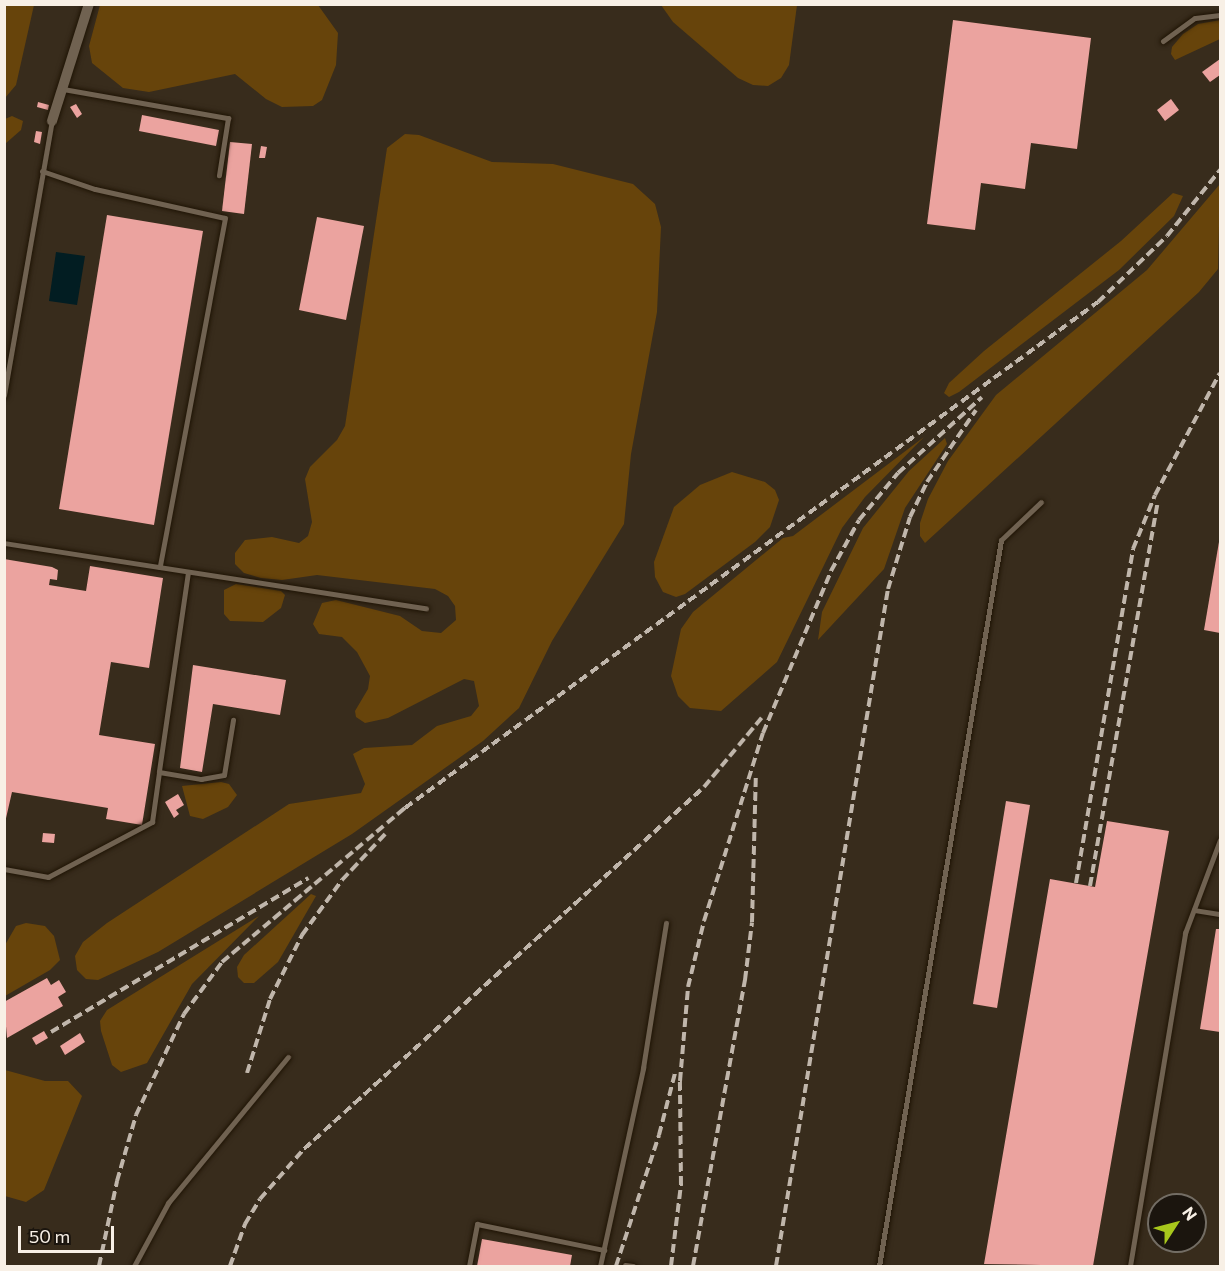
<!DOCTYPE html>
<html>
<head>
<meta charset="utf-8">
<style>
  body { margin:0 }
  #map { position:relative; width:1225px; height:1271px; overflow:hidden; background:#382c1c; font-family:Commissioner,sans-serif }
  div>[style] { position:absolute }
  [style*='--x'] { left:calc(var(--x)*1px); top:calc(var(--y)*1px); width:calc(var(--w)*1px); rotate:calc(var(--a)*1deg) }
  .green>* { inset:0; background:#67440b }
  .water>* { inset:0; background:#021d22 }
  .building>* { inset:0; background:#eba39f }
  .roads { filter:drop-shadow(0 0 2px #1f1405) drop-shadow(0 0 2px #1f1405) }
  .lane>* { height:5px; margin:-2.5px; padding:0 2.5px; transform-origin:2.5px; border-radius:2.5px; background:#706251 }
  .street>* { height:10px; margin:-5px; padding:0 5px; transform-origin:5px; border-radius:5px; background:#706251 }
  .rail>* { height:4px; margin-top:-2px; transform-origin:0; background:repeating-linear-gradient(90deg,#c0b6ab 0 9px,transparent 0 13.5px) }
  span { translate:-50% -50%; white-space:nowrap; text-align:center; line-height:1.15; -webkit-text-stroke:6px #1b150e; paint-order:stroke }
  .frame { position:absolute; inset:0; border:6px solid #f8f0e6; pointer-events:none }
  .north { position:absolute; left:1147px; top:1193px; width:60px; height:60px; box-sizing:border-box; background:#1b150e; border:2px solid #736d64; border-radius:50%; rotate:54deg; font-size:16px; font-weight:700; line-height:24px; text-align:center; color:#f8f0e6 }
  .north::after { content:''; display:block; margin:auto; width:21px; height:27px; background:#a8c71c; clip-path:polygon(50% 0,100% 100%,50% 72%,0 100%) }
  .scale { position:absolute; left:18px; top:1226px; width:96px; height:27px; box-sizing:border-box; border:3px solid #f8f0e6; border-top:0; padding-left:8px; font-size:18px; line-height:21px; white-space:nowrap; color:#f8f0e6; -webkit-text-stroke:4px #1b150e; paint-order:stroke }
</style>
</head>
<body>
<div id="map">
  <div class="green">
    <i style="clip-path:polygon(5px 4px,34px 5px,16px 85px,5px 98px)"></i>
    <i style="clip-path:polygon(100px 5px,318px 5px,338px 33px,336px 65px,322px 100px,313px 106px,282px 107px,266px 99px,235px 74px,149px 92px,123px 88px,92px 63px,89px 46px)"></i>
    <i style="clip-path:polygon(661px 5px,797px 5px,789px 65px,781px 78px,768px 86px,753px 85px,738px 78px,673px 22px)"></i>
    <i style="clip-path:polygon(1220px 20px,1220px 39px,1175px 60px,1171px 54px,1172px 47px,1183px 34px,1198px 24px)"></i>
    <i style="clip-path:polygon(12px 116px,23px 121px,21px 130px,5px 144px,5px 119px)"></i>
    <i style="clip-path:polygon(405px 134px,419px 135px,492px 162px,553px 164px,633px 184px,655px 204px,661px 227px,657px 312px,631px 454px,624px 524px,552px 641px,519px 708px,483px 741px,352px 834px,158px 952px,98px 980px,86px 979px,77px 970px,75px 956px,83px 942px,107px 923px,289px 804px,361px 793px,365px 784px,353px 754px,364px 748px,412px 745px,437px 726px,471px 716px,479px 706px,474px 681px,464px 679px,388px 718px,365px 723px,356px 717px,355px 711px,368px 689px,370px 676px,357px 652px,342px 637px,319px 634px,313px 624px,322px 603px,336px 600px,400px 616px,422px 631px,441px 633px,456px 620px,455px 606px,448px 596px,435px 589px,317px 575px,282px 580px,261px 578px,244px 573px,235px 564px,235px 553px,245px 540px,272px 537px,299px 543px,308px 536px,312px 522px,305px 479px,310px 467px,337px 440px,345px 426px,387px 148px)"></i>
    <i style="clip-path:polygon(1220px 184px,1218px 269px,1199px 292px,925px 543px,920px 536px,920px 523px,928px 499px,948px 461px,996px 395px,1147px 270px)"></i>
    <i style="clip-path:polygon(1173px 193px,1183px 196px,1174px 216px,1119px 270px,959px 392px,949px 397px,944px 393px,949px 383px,984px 351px,1121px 241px)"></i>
    <i style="clip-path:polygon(924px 437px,865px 497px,842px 528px,777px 662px,721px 711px,690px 708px,678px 696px,671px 676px,681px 629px,693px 612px,783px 538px,793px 536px)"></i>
    <i style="clip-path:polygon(945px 438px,947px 444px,905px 508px,884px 569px,818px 640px,822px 612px,863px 528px,909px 471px)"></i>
    <i style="clip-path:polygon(732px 472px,765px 482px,775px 490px,779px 500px,770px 527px,755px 542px,685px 594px,676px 597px,663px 592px,655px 577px,654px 562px,674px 507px,700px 485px)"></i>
    <i style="clip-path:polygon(236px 584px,281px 591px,285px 595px,281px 608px,263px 622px,230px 621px,224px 614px,224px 590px)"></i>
    <i style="clip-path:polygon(221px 782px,229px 784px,237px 795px,228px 807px,203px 819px,190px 816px,182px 786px)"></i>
    <i style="clip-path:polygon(311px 894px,316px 896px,278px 962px,254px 983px,244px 983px,238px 977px,237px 967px,244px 955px)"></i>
    <i style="clip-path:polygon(259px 916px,192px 984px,147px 1063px,121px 1072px,112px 1065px,101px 1031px,100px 1021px,107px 1010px)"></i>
    <i style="clip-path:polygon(26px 923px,45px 926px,54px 936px,60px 960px,50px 970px,5px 996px,5px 945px,16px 926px)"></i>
    <i style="clip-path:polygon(5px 1070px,45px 1081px,68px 1081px,82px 1096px,44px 1190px,26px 1202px,5px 1196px)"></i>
  </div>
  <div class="water">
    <i style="clip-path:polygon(56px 252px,85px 256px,77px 305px,49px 301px)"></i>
  </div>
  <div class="building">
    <i style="clip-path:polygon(953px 20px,1091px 38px,1077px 149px,1031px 143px,1025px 189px,981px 183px,975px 230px,927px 224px)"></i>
    <i style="clip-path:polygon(1220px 59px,1220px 75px,1210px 82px,1202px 72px)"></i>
    <i style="clip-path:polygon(1171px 99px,1179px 110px,1165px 121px,1157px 110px)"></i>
    <i style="clip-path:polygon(38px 102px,49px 105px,48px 110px,37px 107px)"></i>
    <i style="clip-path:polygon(76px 104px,82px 114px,77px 118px,70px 107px)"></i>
    <i style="clip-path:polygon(142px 115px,219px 130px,216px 146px,139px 131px)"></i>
    <i style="clip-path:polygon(36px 131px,42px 132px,40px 144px,34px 142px)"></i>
    <i style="clip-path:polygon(230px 142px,252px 144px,244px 214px,222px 211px)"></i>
    <i style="clip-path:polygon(261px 146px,267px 147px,265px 158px,259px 158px)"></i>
    <i style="clip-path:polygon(107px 215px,203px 231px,154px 525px,59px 509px)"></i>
    <i style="clip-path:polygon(317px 217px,364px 226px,346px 320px,299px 310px)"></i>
    <i style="clip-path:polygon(1220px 536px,1220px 633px,1204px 630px)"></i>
    <i style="clip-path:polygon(4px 559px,52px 567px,58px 570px,57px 580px,50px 579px,49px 585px,86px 591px,90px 566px,163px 578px,149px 668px,111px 662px,99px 735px,155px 744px,142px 825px,106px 819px,108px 808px,12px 792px,4px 827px)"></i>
    <i style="clip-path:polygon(193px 665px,286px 680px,280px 715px,213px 704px,202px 772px,180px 768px)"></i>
    <i style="clip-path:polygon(178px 794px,184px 805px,176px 810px,179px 814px,174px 818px,165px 802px)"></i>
    <i style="clip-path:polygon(1006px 801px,1030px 805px,997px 1008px,973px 1004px)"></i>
    <i style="clip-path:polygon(1107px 821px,1169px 831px,1093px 1266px,984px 1264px,1050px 879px,1095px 887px)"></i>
    <i style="clip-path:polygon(43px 833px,55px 834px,54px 843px,42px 842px)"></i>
    <i style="clip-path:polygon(1216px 929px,1220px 929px,1220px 1032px,1200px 1029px)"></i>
    <i style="clip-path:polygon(47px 978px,51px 985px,59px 980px,66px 992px,58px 997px,63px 1006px,7px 1038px,4px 1002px)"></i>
    <i style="clip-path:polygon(44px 1031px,48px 1038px,36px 1045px,32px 1038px)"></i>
    <i style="clip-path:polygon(80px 1033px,85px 1042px,65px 1055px,60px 1046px)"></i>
    <i style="clip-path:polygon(482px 1239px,572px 1255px,570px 1266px,477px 1266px)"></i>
  </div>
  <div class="roads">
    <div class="lane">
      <i style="--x:1163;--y:41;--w:39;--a:-36"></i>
      <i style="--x:1195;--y:18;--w:25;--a:-7"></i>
      <i style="--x:63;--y:89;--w:168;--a:10"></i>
      <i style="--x:228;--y:118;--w:58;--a:99"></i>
      <i style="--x:42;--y:171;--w:56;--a:18.8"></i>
      <i style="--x:95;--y:189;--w:133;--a:12.6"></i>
      <i style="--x:225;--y:218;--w:355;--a:100.6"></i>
      <i style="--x:4;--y:395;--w:278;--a:-80.1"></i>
      <i style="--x:4;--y:543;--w:427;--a:8.8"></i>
      <i style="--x:188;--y:572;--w:202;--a:98.3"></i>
      <i style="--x:159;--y:772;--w:43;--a:9.5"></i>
      <i style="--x:201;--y:779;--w:23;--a:-10"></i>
      <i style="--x:224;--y:775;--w:56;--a:-80.7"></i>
      <i style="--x:4;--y:869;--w:45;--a:10.3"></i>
      <i style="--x:48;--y:877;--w:118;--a:-27.9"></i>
      <i style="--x:152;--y:822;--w:50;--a:-82"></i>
      <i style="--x:1194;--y:910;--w:26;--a:9"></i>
      <i style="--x:625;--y:1265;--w:8;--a:7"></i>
      <i style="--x:134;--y:1266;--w:72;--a:-61.6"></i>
      <i style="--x:168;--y:1203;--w:189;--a:-50.6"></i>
      <i style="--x:469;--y:1266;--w:43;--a:-79.2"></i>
      <i style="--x:477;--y:1224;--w:130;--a:11.6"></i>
      <i style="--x:600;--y:1266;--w:203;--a:-77.7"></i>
      <i style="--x:643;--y:1068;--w:147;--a:-81"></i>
      <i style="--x:879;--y:1266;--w:736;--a:-80.46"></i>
      <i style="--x:1001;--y:540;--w:55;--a:-43.5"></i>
      <i style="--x:1130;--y:1266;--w:338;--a:-80.6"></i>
      <i style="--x:1185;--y:933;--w:99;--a:-69.4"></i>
    </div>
    <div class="street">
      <i style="--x:52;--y:121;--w:123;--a:-72.5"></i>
    </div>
  </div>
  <div class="rail">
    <i style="--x:1076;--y:883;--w:339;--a:-80.3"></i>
    <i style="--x:1133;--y:549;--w:58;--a:-67.8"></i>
    <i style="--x:1155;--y:495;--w:138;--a:-62"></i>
    <i style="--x:1090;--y:886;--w:387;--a:-80"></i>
    <i style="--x:51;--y:1032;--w:300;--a:-30.9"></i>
    <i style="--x:247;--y:1073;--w:77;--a:-72.7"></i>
    <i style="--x:270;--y:999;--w:72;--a:-63.4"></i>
    <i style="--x:302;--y:935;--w:68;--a:-54"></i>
    <i style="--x:342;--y:880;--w:66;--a:-46.8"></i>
    <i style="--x:99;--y:1266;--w:87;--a:-78"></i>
    <i style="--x:117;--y:1181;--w:69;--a:-73.9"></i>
    <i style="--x:136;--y:1115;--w:112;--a:-64.6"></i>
    <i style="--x:184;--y:1014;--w:64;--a:-53.8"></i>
    <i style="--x:222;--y:962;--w:239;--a:-40.1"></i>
    <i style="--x:405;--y:808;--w:858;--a:-36.14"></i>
    <i style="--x:1098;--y:302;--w:95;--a:-43.7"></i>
    <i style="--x:1167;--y:236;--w:85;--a:-51.2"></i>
    <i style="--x:230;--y:1266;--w:45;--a:-70.3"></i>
    <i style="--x:245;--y:1224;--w:29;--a:-59"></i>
    <i style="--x:260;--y:1199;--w:67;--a:-48.7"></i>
    <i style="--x:304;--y:1149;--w:539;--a:-42.15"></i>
    <i style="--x:704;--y:787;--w:94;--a:-50.2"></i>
    <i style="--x:616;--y:1266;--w:138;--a:-71.8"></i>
    <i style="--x:659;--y:1135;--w:64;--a:-75.5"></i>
    <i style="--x:671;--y:1266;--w:82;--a:-83"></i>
    <i style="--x:681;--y:1185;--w:104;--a:-90.6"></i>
    <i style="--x:680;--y:1081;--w:94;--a:-85.1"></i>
    <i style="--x:688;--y:987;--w:68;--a:-76.4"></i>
    <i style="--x:704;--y:921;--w:197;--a:-72.6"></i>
    <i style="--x:763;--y:733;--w:176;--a:-67.2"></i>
    <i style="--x:831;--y:571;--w:58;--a:-61.2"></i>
    <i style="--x:859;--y:520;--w:61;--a:-50.3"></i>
    <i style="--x:898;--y:473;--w:113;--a:-42.1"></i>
    <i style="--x:693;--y:1266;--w:291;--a:-79.7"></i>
    <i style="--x:745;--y:980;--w:58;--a:-83.1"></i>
    <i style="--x:752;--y:922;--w:148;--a:-88.5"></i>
    <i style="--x:776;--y:1266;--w:686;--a:-80.61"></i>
    <i style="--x:888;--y:589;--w:75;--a:-73"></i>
    <i style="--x:910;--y:517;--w:39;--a:-64"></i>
    <i style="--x:927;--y:482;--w:87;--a:-55.8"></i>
  </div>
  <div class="frame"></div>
  <div class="north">N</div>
  <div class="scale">50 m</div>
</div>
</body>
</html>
